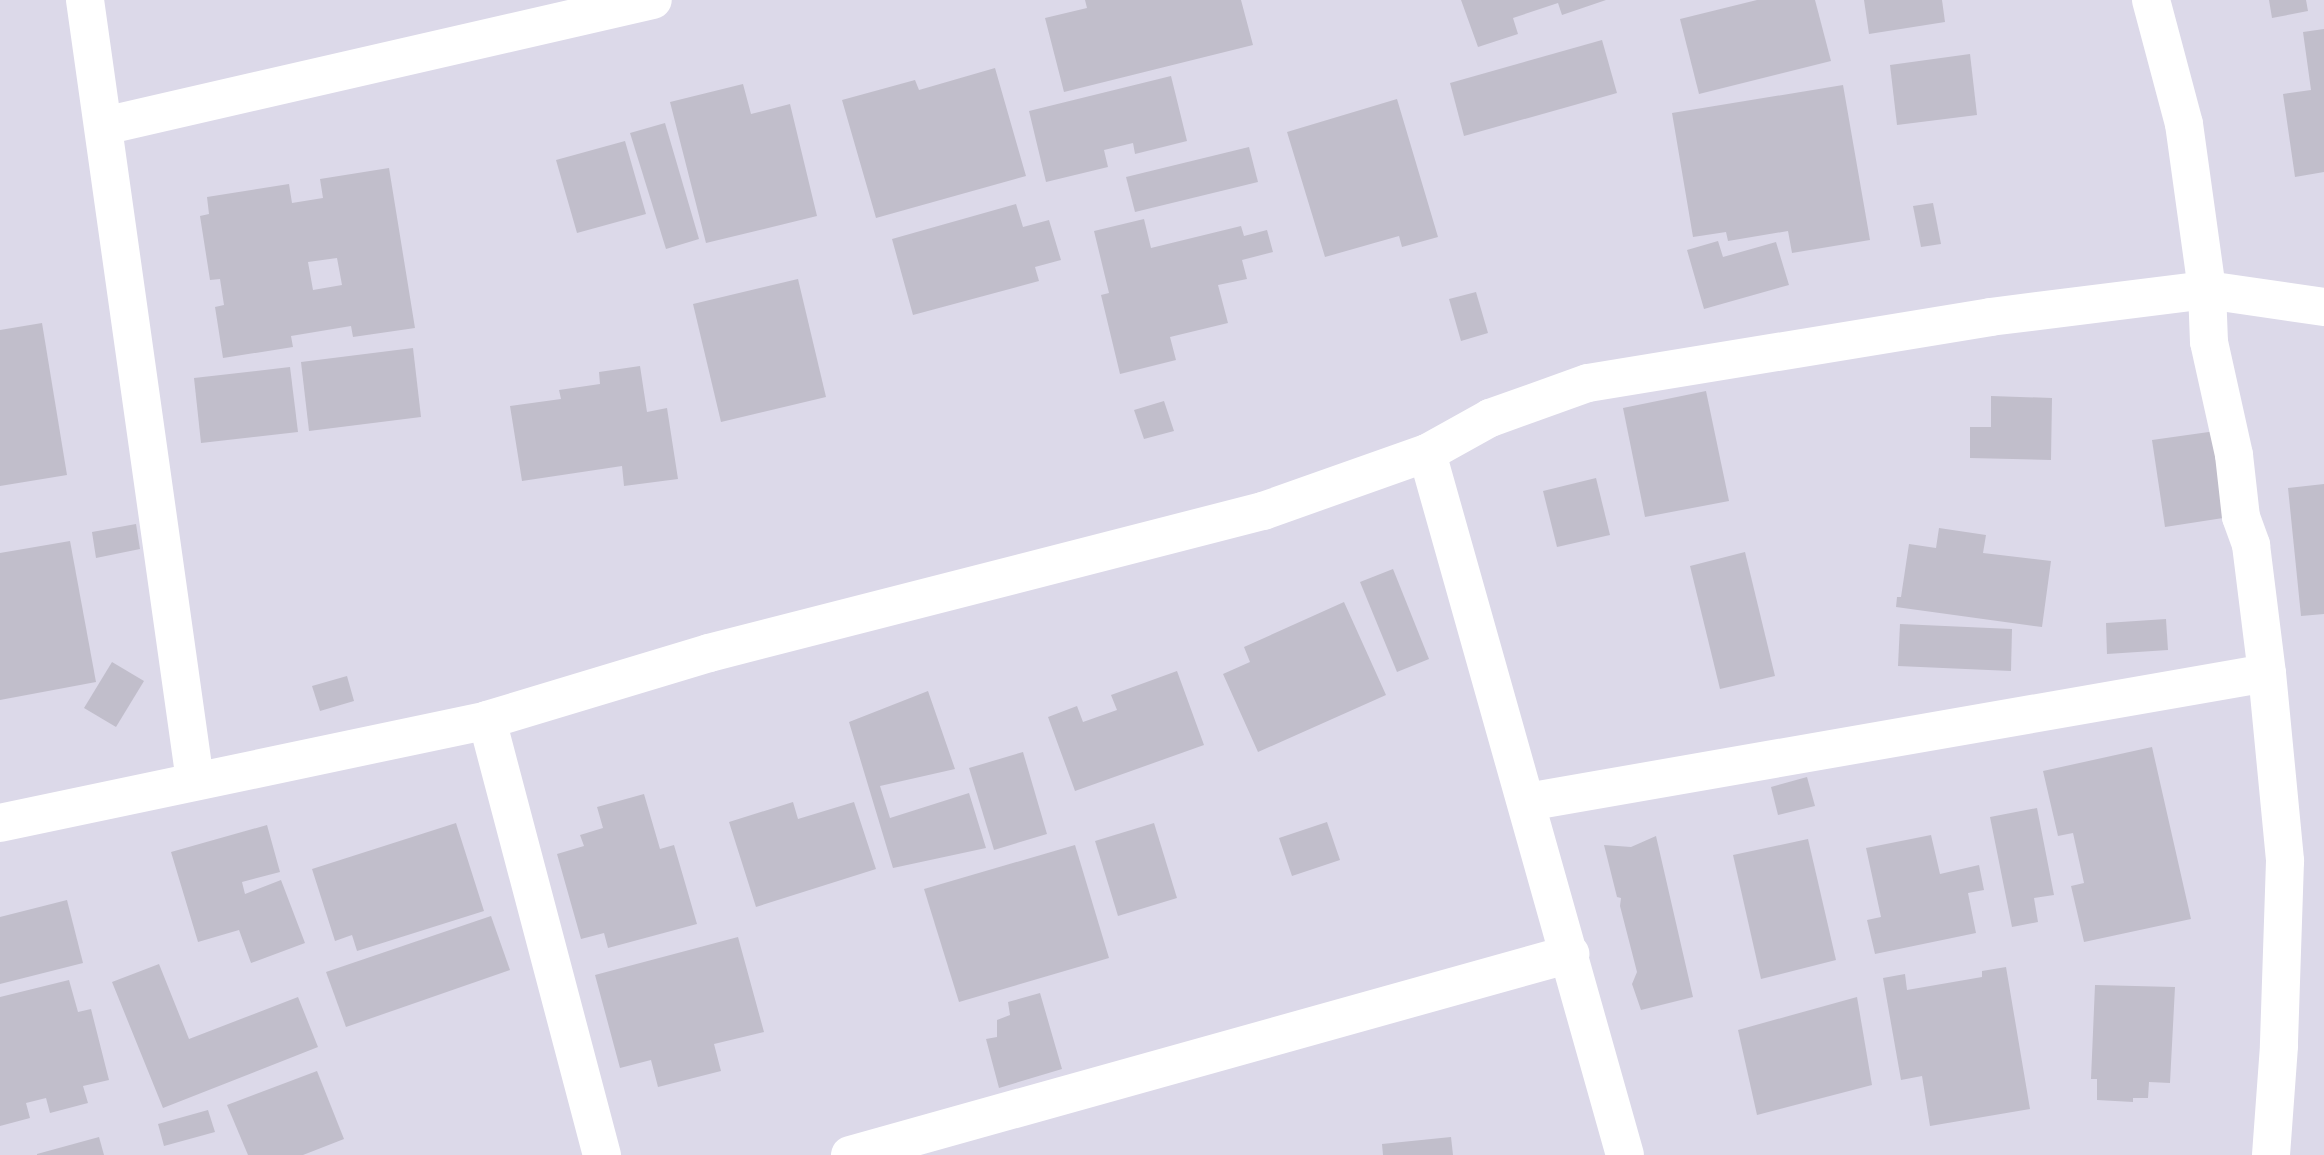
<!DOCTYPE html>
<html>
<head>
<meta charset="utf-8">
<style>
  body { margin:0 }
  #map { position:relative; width:2324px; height:1155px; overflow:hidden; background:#dcd9e9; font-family:"Work Sans",sans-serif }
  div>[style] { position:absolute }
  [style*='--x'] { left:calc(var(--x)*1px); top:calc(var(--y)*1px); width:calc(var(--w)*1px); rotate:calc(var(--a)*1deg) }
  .building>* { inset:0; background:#c1becb }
  .minor>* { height:38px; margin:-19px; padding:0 19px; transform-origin:19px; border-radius:19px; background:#fff }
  span { translate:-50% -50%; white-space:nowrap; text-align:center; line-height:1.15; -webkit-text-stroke:6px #fff; paint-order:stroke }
</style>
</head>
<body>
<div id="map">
  <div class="building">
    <i style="clip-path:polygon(1085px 0,1241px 0,1253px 45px,1064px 92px,1045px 18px,1087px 8px)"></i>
    <i style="clip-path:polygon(1461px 0,1606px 0,1562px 15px,1558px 3px,1513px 18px,1518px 34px,1478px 47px)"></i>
    <i style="clip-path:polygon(1757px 0,1815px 0,1831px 61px,1699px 94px,1680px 19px)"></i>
    <i style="clip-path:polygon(1864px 0,1942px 0,1945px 22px,1869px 34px)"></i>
    <i style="clip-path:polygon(2269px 0,2306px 0,2308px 11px,2272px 18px)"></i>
    <i style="clip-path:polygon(2324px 29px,2324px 172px,2295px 177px,2283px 94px,2311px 90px,2303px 32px)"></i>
    <i style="clip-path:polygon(1602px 40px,1617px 93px,1464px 136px,1450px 83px)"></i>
    <i style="clip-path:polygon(1970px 54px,1977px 115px,1897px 125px,1890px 65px)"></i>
    <i style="clip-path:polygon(995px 68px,1026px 176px,876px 218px,842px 100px,915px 80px,919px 90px)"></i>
    <i style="clip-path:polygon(1171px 76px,1187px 141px,1135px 154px,1133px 143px,1104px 150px,1108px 167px,1046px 182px,1029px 111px)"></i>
    <i style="clip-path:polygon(743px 84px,751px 114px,790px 104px,817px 216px,706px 243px,670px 102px)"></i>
    <i style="clip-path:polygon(1843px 85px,1870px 240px,1792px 253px,1788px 231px,1728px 241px,1726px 232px,1693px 237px,1672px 113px)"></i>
    <i style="clip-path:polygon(1397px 99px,1438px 237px,1402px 247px,1399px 236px,1325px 257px,1287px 132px)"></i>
    <i style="clip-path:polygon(665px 123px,699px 239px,666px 249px,630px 133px)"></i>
    <i style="clip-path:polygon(625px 141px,646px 214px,577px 233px,556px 160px)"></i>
    <i style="clip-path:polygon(1249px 147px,1258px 182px,1135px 212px,1126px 177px)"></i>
    <i style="clip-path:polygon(evenodd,389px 168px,415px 328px,353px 337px,351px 326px,291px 336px,293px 347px,223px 358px,215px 307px,224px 305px,220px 279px,210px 280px,200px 216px,209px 214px,207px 197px,289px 184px,292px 203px,323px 198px,320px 179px,389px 168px,337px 258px,342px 285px,313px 290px,308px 262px,337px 258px)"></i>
    <i style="clip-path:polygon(1933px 203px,1941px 244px,1921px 247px,1913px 206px)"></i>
    <i style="clip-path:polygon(1016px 204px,1023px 227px,1049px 220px,1061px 260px,1035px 267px,1039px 281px,913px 315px,892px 239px)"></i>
    <i style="clip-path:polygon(1144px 219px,1151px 248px,1241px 226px,1244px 236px,1267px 230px,1273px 252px,1242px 260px,1247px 279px,1218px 285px,1228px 323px,1170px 337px,1176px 360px,1120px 374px,1101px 295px,1109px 293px,1094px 231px)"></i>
    <i style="clip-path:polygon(1718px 241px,1723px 257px,1776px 242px,1789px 285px,1704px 309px,1687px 250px)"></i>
    <i style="clip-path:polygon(798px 279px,826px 397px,721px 422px,693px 304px)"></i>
    <i style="clip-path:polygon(1476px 292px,1488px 333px,1461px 341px,1449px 299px)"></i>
    <i style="clip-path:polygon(42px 323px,67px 475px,0 486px,0 330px)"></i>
    <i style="clip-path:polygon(413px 348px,421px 417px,309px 431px,301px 362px)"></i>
    <i style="clip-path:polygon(640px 366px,647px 412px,667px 408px,678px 479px,624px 486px,622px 466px,522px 481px,510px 406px,561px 399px,559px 390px,600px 384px,599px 372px)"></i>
    <i style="clip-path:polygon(290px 367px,298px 432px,201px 443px,194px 378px)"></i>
    <i style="clip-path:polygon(1706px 391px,1729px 501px,1645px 517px,1623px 408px)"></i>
    <i style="clip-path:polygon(1991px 396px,2052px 398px,2051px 460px,1970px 458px,1970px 427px,1991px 427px)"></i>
    <i style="clip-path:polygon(1164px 401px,1174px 431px,1144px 439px,1134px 410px)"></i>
    <i style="clip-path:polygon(2223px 430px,2236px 516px,2165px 527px,2152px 440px)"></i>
    <i style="clip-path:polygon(1596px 478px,1610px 535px,1557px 547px,1543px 491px)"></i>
    <i style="clip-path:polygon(2324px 484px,2324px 614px,2301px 616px,2288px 488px)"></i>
    <i style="clip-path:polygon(136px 524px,140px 549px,96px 558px,92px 532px)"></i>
    <i style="clip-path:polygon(1939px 528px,1986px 535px,1983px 553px,2051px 561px,2042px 627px,1896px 607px,1897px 597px,1901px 597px,1909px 544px,1936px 548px)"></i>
    <i style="clip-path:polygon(70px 541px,96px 682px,0 700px,0 553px)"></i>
    <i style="clip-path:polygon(1745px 552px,1775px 676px,1720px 689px,1690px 566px)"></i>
    <i style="clip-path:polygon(1393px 569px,1429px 659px,1397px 672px,1360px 582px)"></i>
    <i style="clip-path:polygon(1344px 602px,1386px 695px,1258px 752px,1223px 674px,1250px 662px,1244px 647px)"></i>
    <i style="clip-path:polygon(2166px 619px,2168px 650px,2107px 654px,2106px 623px)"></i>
    <i style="clip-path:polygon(1900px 624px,2012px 629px,2011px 671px,1898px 666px)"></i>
    <i style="clip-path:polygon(112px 662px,144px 681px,116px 727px,84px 708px)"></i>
    <i style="clip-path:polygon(1177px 671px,1204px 745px,1075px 791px,1048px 717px,1077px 706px,1083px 722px,1117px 710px,1111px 695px)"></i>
    <i style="clip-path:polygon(347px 676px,354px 701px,320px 711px,312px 686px)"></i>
    <i style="clip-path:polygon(928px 691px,955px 769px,880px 786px,890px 818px,969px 793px,986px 848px,893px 868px,849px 722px)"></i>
    <i style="clip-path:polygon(2152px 747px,2191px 919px,2084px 942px,2071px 886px,2084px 883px,2073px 833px,2058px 836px,2043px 771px)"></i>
    <i style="clip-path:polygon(1023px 752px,1047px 834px,994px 850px,969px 768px)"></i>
    <i style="clip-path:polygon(1807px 777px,1815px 806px,1778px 815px,1771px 787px)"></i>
    <i style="clip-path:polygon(644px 794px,660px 849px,674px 845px,697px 924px,608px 948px,604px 933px,581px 939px,557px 854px,584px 846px,580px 835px,603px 828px,597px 807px)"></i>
    <i style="clip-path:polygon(793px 802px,798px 819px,854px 802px,876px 869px,756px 907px,729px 822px)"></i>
    <i style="clip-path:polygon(2037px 808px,2054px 895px,2034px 898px,2038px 922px,2012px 927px,1990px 817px)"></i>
    <i style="clip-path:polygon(1327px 822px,1340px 860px,1292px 876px,1279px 838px)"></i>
    <i style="clip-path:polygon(456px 823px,484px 911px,357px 951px,352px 935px,335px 941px,312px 869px)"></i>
    <i style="clip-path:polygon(1154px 823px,1177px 898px,1118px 916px,1095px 841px)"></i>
    <i style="clip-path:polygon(267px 825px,280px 872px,242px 882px,245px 894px,281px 880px,305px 943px,251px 963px,239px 930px,198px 942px,171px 852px)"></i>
    <i style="clip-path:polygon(1931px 835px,1940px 874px,1979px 865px,1984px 890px,1968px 893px,1976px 933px,1875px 954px,1867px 920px,1881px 917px,1866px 848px)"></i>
    <i style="clip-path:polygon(1656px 836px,1693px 997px,1641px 1010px,1632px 984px,1637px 972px,1620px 906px,1621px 898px,1617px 897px,1604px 845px,1631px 847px)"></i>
    <i style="clip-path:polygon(1808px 839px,1836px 960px,1761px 979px,1733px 855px)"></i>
    <i style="clip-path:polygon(1075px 845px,1109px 958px,959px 1002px,924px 889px)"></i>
    <i style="clip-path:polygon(67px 900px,83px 963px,0 984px,0 917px)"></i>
    <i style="clip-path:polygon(491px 916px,510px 970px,346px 1027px,326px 972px)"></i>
    <i style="clip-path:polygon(738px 937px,764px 1032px,714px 1044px,721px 1071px,658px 1087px,651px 1060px,620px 1068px,595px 975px)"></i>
    <i style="clip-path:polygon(159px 964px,189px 1039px,298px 997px,318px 1047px,163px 1108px,112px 982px)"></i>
    <i style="clip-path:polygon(2006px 967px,2030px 1109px,1930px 1126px,1922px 1076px,1901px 1080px,1883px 978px,1905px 974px,1907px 990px,1982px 977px,1982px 971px)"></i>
    <i style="clip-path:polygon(69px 980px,78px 1012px,91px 1009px,109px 1080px,83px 1086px,88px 1103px,50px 1113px,46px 1098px,26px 1103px,30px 1118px,0 1126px,0 997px)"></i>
    <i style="clip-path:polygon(2095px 985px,2175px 987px,2170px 1083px,2149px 1082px,2148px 1098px,2133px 1098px,2133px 1102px,2097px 1100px,2097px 1079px,2091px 1079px)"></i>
    <i style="clip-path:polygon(1040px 993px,1062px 1069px,999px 1088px,986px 1039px,997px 1037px,997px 1020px,1010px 1015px,1008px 1002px)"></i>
    <i style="clip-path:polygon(1857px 997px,1872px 1085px,1757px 1115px,1738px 1030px)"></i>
    <i style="clip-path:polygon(317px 1071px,344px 1139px,303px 1155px,248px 1155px,227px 1105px)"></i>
    <i style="clip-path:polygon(208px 1110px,215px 1132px,164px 1146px,158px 1124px)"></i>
    <i style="clip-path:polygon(99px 1137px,104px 1155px,37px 1155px,37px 1154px)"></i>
    <i style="clip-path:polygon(1451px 1137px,1453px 1155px,1383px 1155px,1382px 1144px)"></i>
  </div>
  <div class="minor">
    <i style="--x:85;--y:0;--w:789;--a:81.98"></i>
    <i style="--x:2151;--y:0;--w:128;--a:75.1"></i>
    <i style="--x:2184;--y:124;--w:168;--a:82.1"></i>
    <i style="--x:2207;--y:290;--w:52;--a:87.8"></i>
    <i style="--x:2209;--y:342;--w:116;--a:77.5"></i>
    <i style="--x:2234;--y:455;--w:62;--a:83.6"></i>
    <i style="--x:2241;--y:517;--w:30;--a:70"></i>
    <i style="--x:2251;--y:545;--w:129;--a:82.9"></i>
    <i style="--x:2267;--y:673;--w:189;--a:84.5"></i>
    <i style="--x:2285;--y:861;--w:185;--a:91.9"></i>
    <i style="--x:2279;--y:1046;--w:109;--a:94.2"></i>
    <i style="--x:104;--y:126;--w:563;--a:-12.93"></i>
    <i style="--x:1427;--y:453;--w:729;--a:74.25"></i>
    <i style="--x:487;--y:720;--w:450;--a:75.2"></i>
    <i style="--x:1527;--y:802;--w:751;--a:-9.89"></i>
    <i style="--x:0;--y:823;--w:498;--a:-11.9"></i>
    <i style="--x:487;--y:720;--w:232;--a:-16.8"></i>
    <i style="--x:709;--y:653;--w:572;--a:-14.38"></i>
    <i style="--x:1263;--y:511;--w:174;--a:-19.5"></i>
    <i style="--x:1427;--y:453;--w:72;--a:-29.1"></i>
    <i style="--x:1490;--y:418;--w:104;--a:-19.7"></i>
    <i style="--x:1588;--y:383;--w:407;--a:-9.3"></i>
    <i style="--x:1990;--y:317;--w:219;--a:-7.1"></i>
    <i style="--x:2207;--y:290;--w:118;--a:8.3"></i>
    <i style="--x:850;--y:1155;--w:748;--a:-15.6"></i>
  </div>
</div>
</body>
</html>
